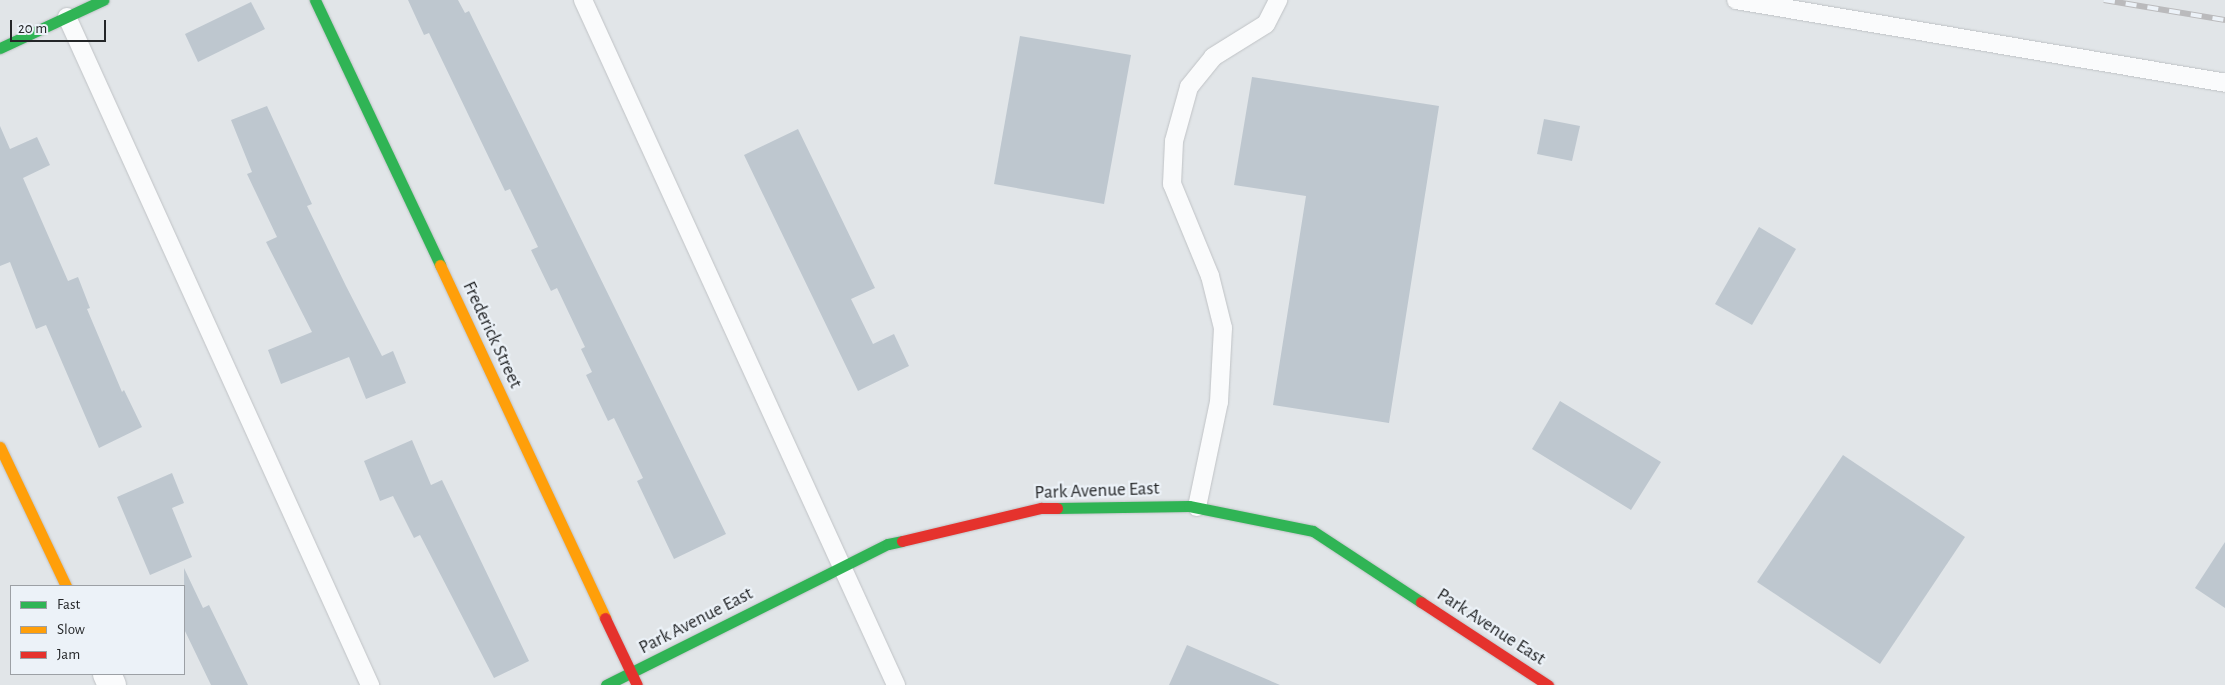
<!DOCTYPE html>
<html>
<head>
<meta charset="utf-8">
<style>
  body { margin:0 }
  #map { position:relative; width:2225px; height:685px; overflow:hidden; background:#e1e5e8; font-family:"Alegreya Sans",sans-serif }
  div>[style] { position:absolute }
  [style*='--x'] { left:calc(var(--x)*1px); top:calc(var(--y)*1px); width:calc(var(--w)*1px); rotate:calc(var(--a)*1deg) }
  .building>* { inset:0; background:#bec7cf }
  .roads { filter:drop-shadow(0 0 1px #c0c3c6) drop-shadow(0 0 1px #c0c3c6) }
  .lane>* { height:18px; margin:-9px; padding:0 9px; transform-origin:9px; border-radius:9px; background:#fafbfc }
  .street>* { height:28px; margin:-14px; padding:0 14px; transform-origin:14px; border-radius:14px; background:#fafbfc }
  .fast>* { height:11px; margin:-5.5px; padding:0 5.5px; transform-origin:5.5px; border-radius:5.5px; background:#30b455 }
  .slow>* { height:11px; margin:-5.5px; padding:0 5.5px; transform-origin:5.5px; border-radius:5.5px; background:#ff9f0a }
  .jam>* { height:11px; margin:-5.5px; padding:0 5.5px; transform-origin:5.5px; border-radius:5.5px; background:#e5322d }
  .rail>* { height:5.5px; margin-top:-2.75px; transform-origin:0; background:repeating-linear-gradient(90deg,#ecf2f8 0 11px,#bababc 0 22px); box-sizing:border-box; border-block:1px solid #bababc }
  span { translate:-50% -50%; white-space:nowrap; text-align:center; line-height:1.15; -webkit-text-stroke:4.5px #ecf2f8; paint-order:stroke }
  .street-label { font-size:19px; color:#242628 }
  .legend { position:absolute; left:10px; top:585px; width:175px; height:90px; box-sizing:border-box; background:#ecf2f8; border:1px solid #9ca0a5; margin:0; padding:6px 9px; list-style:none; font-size:15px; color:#242628 }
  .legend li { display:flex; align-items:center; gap:10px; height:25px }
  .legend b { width:25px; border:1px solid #9ca0a5 }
  .scale { position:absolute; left:10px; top:20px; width:96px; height:22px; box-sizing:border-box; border:2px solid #242628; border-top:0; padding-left:6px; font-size:15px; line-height:18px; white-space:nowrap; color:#242628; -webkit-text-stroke:4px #ecf2f8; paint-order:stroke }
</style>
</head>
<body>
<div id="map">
  <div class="building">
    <i style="clip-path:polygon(408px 0,458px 0,465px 13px,469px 11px,726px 534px,674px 559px,637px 481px,643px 478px,614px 418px,608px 421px,586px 375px,592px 372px,581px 349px,585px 347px,557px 288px,551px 291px,531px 250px,538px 247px,510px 189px,505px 191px,429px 33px,424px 35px)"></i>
    <i style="clip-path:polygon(251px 2px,265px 29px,198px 62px,185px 34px)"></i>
    <i style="clip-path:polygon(1020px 36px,1131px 55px,1104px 204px,994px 184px)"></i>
    <i style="clip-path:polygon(1252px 77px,1439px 106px,1389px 423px,1273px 405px,1306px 196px,1234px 185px)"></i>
    <i style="clip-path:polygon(267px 106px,312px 204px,307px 206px,346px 286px,382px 356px,393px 351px,406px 383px,366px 399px,349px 357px,281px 384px,268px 350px,312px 332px,266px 242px,277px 237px,247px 174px,252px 172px,231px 120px)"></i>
    <i style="clip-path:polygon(1544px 119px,1580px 126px,1572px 161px,1537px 154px)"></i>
    <i style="clip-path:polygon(0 126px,10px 149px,37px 137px,50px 165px,23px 178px,68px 281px,78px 277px,90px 308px,87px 309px,122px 392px,124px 390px,142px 427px,99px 448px,46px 325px,36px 329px,10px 262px,0 266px)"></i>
    <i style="clip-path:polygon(798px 129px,875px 288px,851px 299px,873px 344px,894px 334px,909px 366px,858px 391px,744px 155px)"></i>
    <i style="clip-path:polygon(1759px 227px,1796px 249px,1752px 325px,1715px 304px)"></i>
    <i style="clip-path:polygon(1560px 401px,1661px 462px,1631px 510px,1532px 449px)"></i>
    <i style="clip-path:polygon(412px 440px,431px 485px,442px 480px,529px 661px,494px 678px,420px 535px,414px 538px,393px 496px,380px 501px,364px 461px)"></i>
    <i style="clip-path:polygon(1843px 455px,1965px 537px,1880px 664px,1757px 582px)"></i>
    <i style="clip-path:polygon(172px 473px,184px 503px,172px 508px,192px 557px,150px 575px,117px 497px)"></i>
    <i style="clip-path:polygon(2225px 542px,2225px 608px,2195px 588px)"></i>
    <i style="clip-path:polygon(184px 568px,203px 608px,209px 605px,248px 685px,211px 685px,184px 629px)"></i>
    <i style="clip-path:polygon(1187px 645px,1280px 685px,1169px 685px)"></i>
  </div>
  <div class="roads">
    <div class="lane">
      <i style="--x:583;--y:0;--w:753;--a:65.44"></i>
      <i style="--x:1736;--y:0;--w:496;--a:9.6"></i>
      <i style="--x:67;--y:17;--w:734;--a:65.6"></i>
      <i style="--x:1197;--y:507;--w:107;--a:-78.2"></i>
      <i style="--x:1219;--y:402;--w:74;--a:-86.9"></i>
      <i style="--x:1223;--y:328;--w:54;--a:-104"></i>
      <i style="--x:1210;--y:276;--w:100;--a:-112.4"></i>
      <i style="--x:1172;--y:184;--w:43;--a:-87.3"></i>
      <i style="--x:1174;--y:141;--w:56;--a:-74.5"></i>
      <i style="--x:1189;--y:87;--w:38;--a:-51"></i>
      <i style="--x:1213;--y:57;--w:62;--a:-31.9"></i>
      <i style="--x:1266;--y:24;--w:27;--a:-63"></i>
    </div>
    <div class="street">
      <i style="--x:107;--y:674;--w:12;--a:66"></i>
    </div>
    <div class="fast">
      <i style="--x:315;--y:0;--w:293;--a:64.7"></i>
      <i style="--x:0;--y:48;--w:114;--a:-25"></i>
      <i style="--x:1057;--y:508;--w:132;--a:-0.9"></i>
      <i style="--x:1189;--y:506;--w:126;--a:11.4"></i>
      <i style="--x:1313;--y:531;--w:129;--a:33.3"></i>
      <i style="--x:606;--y:685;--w:315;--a:-26.6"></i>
      <i style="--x:888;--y:544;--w:14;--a:-12"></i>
    </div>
    <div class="slow">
      <i style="--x:440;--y:265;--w:390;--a:64.9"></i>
      <i style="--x:0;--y:447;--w:154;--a:64.6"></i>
    </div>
    <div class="jam">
      <i style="--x:902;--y:541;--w:143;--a:-13.4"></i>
      <i style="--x:1041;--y:508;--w:16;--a:0"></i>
      <i style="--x:1421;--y:602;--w:152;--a:33.2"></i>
      <i style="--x:605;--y:618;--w:74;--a:64.5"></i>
    </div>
  </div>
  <div class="rail">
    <i style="--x:2104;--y:0;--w:123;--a:9.4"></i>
  </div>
  <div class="street-label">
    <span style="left:492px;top:335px;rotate:65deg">Frederick Street</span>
    <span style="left:1097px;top:491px;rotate:-2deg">Park Avenue East</span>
    <span style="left:696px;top:621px;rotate:-27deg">Park Avenue East</span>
    <span style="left:1491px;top:627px;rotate:33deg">Park Avenue East</span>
  </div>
  <ul class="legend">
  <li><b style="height:6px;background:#30b455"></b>Fast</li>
  <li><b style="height:6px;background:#ff9f0a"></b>Slow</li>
  <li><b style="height:6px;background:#e5322d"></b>Jam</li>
  </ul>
  <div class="scale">20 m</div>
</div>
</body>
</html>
